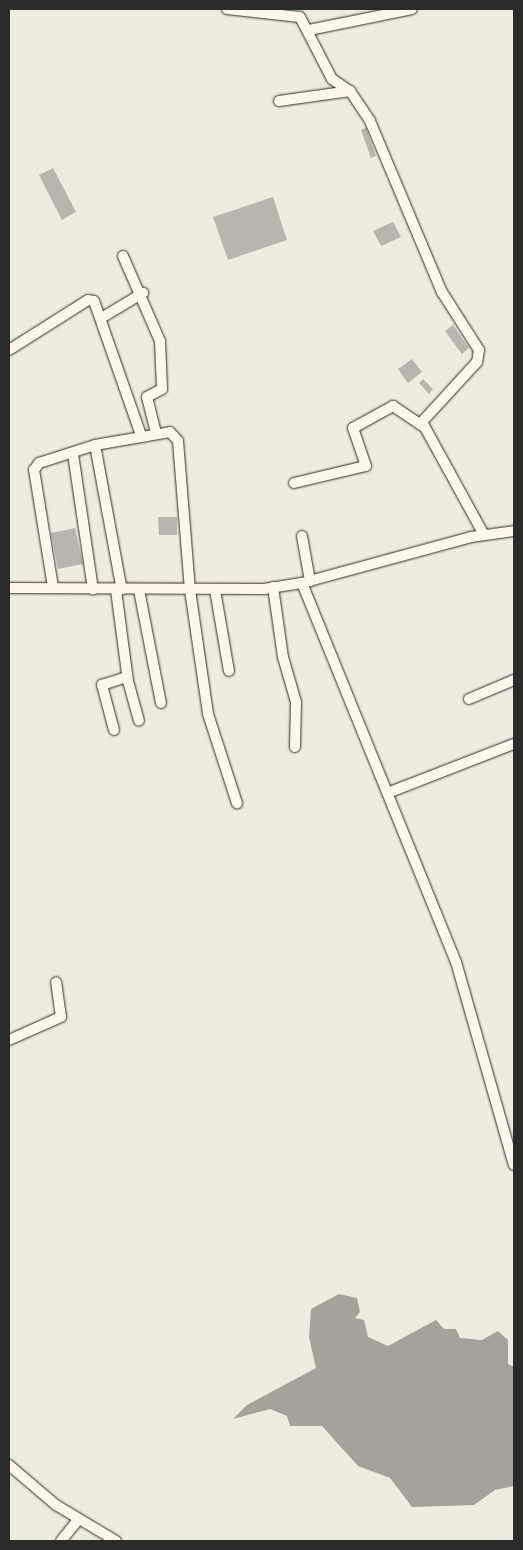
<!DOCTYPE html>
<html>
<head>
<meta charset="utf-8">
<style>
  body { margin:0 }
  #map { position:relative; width:523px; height:1550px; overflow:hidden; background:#eeebe0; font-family:Pangolin,sans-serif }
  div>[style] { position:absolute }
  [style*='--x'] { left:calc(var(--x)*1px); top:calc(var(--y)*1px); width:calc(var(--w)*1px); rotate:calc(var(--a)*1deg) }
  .water>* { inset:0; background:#a4a29a }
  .building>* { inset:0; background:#b8b5ae }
  .roads { filter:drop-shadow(0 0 1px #2b2b2b) drop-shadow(0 0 1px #2b2b2b) }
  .minor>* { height:10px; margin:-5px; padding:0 5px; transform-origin:5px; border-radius:5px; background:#fbf7ec }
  span { translate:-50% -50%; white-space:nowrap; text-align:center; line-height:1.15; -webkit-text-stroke:4px #fbf7ec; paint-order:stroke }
  .frame { position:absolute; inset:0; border:10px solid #2b2b2b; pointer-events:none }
</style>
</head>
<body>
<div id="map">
  <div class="water">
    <i style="clip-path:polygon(339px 1294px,357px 1298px,360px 1312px,355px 1318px,364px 1320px,368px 1337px,388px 1346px,436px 1320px,444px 1329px,456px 1329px,460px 1338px,482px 1340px,498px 1331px,508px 1340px,508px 1364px,514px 1367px,514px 1486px,495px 1490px,474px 1505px,412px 1507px,390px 1478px,358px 1466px,322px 1426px,290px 1426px,287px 1416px,270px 1409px,233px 1419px,247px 1405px,316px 1368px,309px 1337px,311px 1309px)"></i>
  </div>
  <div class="building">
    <i style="clip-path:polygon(366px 128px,376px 156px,371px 158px,361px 130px)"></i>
    <i style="clip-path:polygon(53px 168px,76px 212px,62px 220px,39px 175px)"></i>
    <i style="clip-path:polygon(273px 197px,287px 240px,228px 260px,213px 217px)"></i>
    <i style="clip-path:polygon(393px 222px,401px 237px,381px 246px,373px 231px)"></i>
    <i style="clip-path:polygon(453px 325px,469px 348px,462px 354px,445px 331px)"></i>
    <i style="clip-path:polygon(412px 359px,422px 372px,408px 383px,398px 369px)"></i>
    <i style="clip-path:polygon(423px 379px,433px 389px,429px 394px,419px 383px)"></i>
    <i style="clip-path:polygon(158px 517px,177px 517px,177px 535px,159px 535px)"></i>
    <i style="clip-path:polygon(75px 528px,83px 564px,58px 569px,51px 533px)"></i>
  </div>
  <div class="roads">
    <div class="minor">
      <i style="--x:227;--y:9;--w:73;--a:6.3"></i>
      <i style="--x:300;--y:17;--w:70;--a:62.7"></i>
      <i style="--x:332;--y:79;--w:22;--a:34"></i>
      <i style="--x:350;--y:91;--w:36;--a:56"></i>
      <i style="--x:370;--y:121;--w:186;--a:67.2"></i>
      <i style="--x:442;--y:292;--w:69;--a:57.5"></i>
      <i style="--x:479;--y:350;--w:12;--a:99"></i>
      <i style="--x:477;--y:362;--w:81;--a:132.5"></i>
      <i style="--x:422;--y:422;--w:129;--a:61.2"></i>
      <i style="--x:309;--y:30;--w:105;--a:-11.5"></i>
      <i style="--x:279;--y:101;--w:72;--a:-8"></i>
      <i style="--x:123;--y:256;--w:93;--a:66.5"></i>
      <i style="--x:160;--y:341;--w:48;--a:87.6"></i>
      <i style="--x:162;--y:389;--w:17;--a:152"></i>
      <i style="--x:147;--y:397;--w:37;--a:76"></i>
      <i style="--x:103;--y:317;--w:47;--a:-31"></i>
      <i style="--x:9;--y:350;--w:93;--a:-32.3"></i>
      <i style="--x:88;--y:300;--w:6;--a:9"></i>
      <i style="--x:94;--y:301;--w:142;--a:70.7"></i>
      <i style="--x:95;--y:445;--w:76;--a:-9.8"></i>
      <i style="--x:170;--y:432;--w:12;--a:48"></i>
      <i style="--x:178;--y:441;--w:149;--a:85.4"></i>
      <i style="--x:190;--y:590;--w:125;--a:81.7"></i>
      <i style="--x:208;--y:714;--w:94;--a:72"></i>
      <i style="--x:73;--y:454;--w:137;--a:81.6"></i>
      <i style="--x:294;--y:483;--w:74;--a:-13.3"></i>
      <i style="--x:366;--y:466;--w:40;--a:-108.9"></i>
      <i style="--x:353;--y:428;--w:46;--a:-28.8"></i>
      <i style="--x:393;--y:406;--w:36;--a:34"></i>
      <i style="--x:302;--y:536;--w:46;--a:79.9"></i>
      <i style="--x:302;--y:583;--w:409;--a:67.9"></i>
      <i style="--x:456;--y:962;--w:211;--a:74.1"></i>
      <i style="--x:53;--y:587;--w:119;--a:-99.2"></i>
      <i style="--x:34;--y:470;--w:9;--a:-54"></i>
      <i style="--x:39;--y:463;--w:59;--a:-17.8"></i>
      <i style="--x:95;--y:445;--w:147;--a:79.5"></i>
      <i style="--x:273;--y:587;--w:71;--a:81.9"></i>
      <i style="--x:283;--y:657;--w:47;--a:73.9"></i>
      <i style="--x:296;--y:702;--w:45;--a:91.3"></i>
      <i style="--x:9;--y:588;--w:255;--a:0.2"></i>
      <i style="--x:264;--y:589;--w:38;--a:-9"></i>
      <i style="--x:302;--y:583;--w:175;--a:-15.2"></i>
      <i style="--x:471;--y:537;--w:43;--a:-7.9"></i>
      <i style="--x:116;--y:590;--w:92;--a:82.5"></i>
      <i style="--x:128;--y:681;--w:41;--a:74.6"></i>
      <i style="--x:139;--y:590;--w:115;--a:79"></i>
      <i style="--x:215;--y:590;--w:82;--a:80.2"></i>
      <i style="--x:469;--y:699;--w:49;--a:-22.9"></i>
      <i style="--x:114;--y:730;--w:47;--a:-104.9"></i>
      <i style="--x:102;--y:685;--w:26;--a:-18"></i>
      <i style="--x:390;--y:792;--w:133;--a:-21.2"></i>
      <i style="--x:9;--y:1040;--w:57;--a:-23.9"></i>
      <i style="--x:61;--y:1017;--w:35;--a:-98"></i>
      <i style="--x:9;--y:1465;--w:62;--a:40.4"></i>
      <i style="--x:56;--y:1505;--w:70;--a:31"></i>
      <i style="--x:61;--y:1541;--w:27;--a:-51"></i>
    </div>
  </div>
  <div class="frame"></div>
</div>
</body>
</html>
